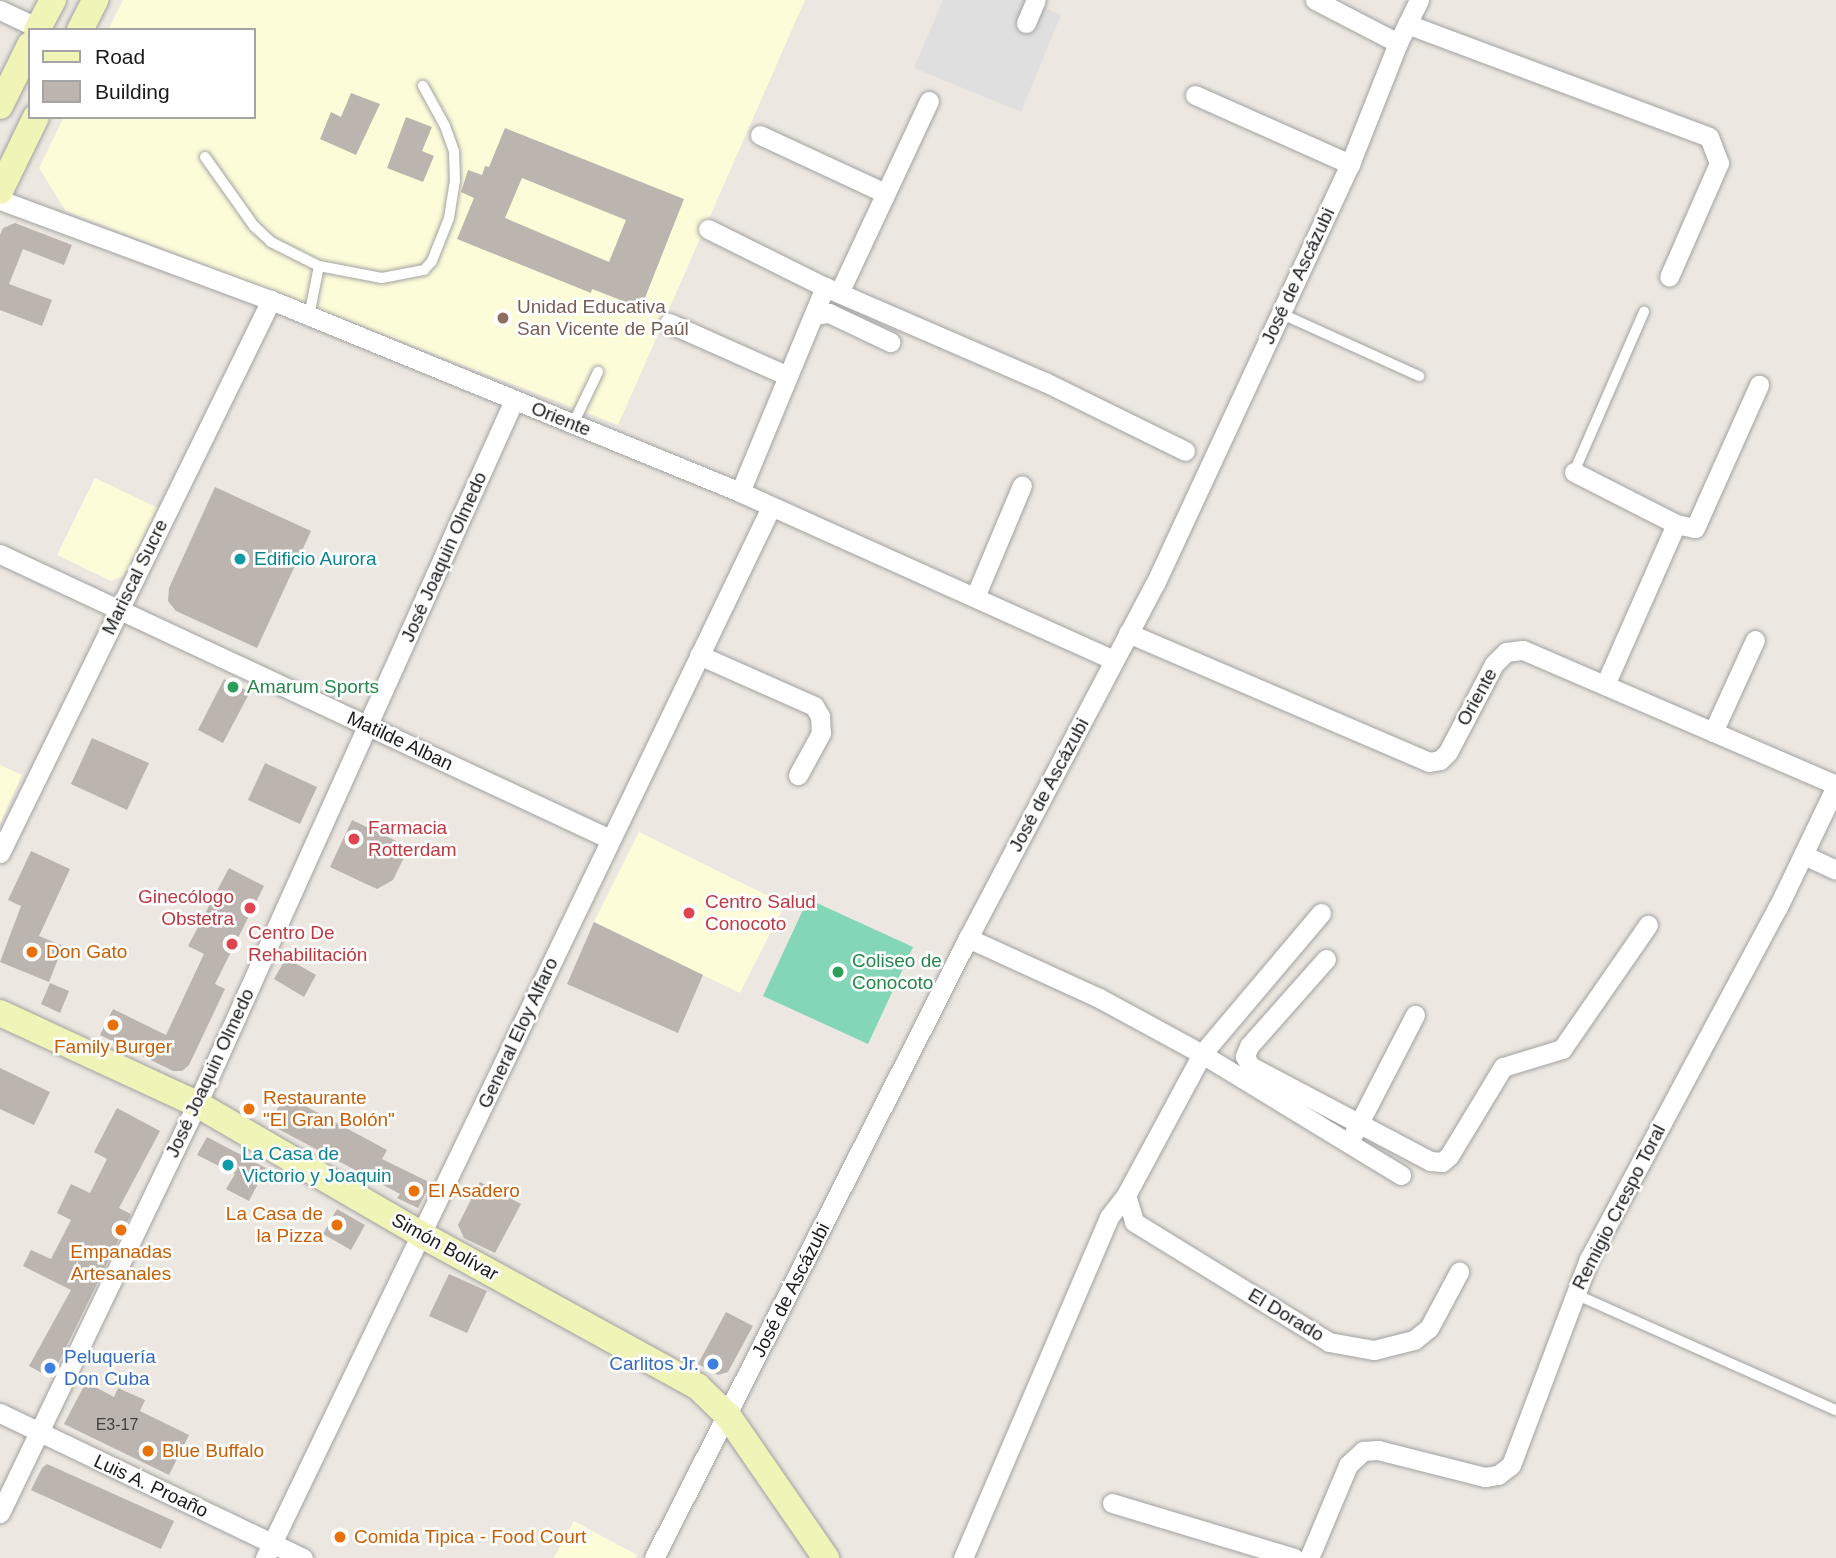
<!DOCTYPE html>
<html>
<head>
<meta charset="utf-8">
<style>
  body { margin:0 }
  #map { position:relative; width:1836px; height:1558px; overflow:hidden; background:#ece8e1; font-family:Helvetica,sans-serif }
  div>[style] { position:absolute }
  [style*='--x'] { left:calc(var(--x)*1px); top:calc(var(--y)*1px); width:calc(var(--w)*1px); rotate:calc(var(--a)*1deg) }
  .education>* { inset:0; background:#fcfcd9 }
  .pitch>* { inset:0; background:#83d6b6 }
  .parking>* { inset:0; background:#dfdfdf }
  .building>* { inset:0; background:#bcb4ae }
  .roads { filter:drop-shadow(0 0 2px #a2a2a2) drop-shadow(0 0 2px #a2a2a2) }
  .lane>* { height:10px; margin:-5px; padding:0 5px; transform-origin:5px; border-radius:5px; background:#fff }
  .street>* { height:19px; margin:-9.5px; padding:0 9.5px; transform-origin:9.5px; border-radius:9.5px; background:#fff }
  .secondary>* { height:26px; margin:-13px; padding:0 13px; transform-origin:13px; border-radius:13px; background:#f1f4b7 }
  .dots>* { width:19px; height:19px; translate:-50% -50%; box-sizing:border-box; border:4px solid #fff; border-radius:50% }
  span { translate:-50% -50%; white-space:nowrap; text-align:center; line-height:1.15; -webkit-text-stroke:5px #fff; paint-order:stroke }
  .number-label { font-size:16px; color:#434140 }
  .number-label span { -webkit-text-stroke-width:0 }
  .street-label { font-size:19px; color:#1b1b1b }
  .education-label { font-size:19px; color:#785e54 }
  .left { translate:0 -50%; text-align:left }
  .culture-label { font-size:19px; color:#0d838f }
  .leisure-label { font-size:19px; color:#27864d }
  .health-label { font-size:19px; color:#be3a42 }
  .right { translate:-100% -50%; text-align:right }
  .food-label { font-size:19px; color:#c56008 }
  .shop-label { font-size:19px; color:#366cbe }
  .legend { position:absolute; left:28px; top:28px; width:228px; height:91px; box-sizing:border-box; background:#fff; border:2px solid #a4a4a4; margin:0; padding:9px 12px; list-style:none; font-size:21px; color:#1b1b1b }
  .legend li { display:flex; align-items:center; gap:14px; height:35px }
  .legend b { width:35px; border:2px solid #a4a4a4 }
</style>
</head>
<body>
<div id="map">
  <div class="education">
    <i style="clip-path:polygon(123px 0,805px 0,618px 425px,66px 211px,39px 168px,64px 117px,254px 117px,254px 30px,108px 30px)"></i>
    <i style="clip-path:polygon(95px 478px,158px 508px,124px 576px,111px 581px,57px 555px)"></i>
    <i style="clip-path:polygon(0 765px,22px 775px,0 824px)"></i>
    <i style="clip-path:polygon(639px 832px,785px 904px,740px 993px,594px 922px)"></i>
    <i style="clip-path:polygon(574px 1521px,637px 1555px,635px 1558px,554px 1558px)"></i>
  </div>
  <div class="pitch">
    <i style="clip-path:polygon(808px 899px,913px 947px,868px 1044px,763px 996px)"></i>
  </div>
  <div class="parking">
    <i style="clip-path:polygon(943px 0,1026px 0,1061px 15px,1021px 112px,914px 68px)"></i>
  </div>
  <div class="building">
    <i style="clip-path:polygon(351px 93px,380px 104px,356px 155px,320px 139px,331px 112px,341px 117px)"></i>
    <i style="clip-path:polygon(406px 117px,432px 127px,422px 151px,434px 156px,423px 182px,387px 168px)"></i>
    <i style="clip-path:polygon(evenodd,505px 128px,684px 199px,641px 308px,592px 289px,591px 293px,457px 239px,474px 198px,461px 192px,468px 170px,482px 175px,485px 166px,489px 167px,505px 128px,522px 178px,626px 220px,609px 262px,505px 218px,522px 178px)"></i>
    <i style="clip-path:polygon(15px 223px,72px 245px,64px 265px,23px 249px,9px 284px,52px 300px,42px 326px,0 310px,0 235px,3px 228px)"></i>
    <i style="clip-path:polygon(215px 487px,311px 531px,257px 648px,176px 611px,168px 601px,169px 588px)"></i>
    <i style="clip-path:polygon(224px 679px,250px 692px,223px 743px,198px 730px)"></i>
    <i style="clip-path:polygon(92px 738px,149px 763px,127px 810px,71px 784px)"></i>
    <i style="clip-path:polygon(265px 763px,317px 787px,300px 824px,248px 800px)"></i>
    <i style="clip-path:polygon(352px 820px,409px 847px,393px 880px,377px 889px,330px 867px)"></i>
    <i style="clip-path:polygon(31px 851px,70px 869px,39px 936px,63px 946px,49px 982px,0 962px,21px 906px,8px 900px)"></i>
    <i style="clip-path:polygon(229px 868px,264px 886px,215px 984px,225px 989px,189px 1065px,182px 1071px,173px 1071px,100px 1035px,113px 1009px,166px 1035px,204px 954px,188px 946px)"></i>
    <i style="clip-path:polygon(594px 922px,703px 975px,678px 1033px,567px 984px)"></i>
    <i style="clip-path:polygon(286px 958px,316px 975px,304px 997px,274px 979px)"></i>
    <i style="clip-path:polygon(50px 983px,69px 991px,60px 1013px,41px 1004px)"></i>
    <i style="clip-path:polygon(0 1068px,50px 1092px,34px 1125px,0 1109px)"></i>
    <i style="clip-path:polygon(285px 1095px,387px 1150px,382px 1159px,431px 1183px,418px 1208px,397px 1198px,400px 1194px,269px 1124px)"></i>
    <i style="clip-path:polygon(117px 1108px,160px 1131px,119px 1208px,131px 1214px,51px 1378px,29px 1366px,71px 1290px,23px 1266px,31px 1250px,51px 1259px,71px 1220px,57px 1213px,71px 1184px,90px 1193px,107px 1159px,94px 1152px)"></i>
    <i style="clip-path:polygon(207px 1137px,266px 1168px,249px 1201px,226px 1189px,235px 1174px,197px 1155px)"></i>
    <i style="clip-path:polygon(480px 1182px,521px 1204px,495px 1253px,464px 1238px,458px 1225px)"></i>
    <i style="clip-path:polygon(337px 1209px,365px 1225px,351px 1250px,323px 1234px)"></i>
    <i style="clip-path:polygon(449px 1274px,487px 1291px,467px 1333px,429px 1316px)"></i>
    <i style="clip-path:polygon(726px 1312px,753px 1326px,728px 1372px,718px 1375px,698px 1364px)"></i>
    <i style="clip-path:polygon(86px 1382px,114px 1397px,118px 1388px,145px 1400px,140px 1411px,189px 1435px,169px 1475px,64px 1424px)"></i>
    <i style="clip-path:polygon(47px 1464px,174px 1521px,161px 1549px,31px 1490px,42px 1468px)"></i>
  </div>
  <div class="roads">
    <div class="lane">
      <i style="--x:205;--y:157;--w:85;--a:54.6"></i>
      <i style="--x:254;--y:226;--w:23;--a:43"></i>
      <i style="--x:271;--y:242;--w:54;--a:26.6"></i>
      <i style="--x:1280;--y:313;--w:153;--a:24.4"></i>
      <i style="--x:309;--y:316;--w:51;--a:-78.7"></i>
      <i style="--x:319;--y:266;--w:64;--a:10.8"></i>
      <i style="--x:382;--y:278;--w:43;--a:-10.8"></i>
      <i style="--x:424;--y:270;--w:12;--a:-48"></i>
      <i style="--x:432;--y:261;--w:46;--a:-68.4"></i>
      <i style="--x:449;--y:218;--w:37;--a:-81"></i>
      <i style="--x:455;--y:181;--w:30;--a:-92"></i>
      <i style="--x:454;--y:151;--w:27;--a:-110"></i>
      <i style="--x:445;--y:126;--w:46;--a:-118.8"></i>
      <i style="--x:573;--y:424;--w:58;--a:-64.3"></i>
      <i style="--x:1574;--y:472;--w:175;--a:-66.4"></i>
      <i style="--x:1575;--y:1294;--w:286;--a:24"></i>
    </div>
    <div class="street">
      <i style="--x:1315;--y:0;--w:93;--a:27.4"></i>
      <i style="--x:0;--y:10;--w:42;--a:25.3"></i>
      <i style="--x:1026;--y:23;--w:25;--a:-67"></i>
      <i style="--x:1407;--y:24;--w:322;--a:20.5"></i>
      <i style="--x:1709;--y:137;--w:28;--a:69"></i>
      <i style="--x:1719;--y:163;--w:124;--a:113.7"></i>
      <i style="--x:1195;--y:95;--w:170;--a:24"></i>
      <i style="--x:760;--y:135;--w:138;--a:24.9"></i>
      <i style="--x:0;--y:200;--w:289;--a:20.3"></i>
      <i style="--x:271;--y:300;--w:507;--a:22.26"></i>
      <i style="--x:740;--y:492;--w:410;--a:24.2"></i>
      <i style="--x:708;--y:229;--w:131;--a:26.4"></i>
      <i style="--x:825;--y:287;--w:240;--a:23.4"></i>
      <i style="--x:1045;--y:382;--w:156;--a:26.2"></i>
      <i style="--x:839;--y:293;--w:212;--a:-64.9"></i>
      <i style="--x:814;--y:315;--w:15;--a:-8"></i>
      <i style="--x:829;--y:313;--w:68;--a:25.4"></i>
      <i style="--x:669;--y:323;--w:130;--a:24"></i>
      <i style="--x:1574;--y:472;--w:114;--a:27"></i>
      <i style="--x:1676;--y:524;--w:19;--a:12"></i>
      <i style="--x:1695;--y:528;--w:157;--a:-65.9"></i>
      <i style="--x:740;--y:492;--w:222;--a:-67.5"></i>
      <i style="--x:0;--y:554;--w:673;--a:25.04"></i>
      <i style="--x:975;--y:597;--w:121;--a:-67.2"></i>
      <i style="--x:1128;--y:633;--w:327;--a:23.2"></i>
      <i style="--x:1429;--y:762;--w:11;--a:-10"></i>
      <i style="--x:1440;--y:760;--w:11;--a:-45"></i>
      <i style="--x:1448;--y:752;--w:99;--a:-62.4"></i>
      <i style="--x:1494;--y:664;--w:17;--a:-45"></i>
      <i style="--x:1506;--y:652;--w:17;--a:-7"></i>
      <i style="--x:1523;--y:650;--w:341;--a:23.3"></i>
      <i style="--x:699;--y:655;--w:126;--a:23.9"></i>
      <i style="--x:814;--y:706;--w:12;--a:59"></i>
      <i style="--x:820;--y:716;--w:17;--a:87"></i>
      <i style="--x:821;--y:733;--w:48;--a:118.7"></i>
      <i style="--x:1605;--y:685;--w:176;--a:-66.2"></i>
      <i style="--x:1713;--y:732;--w:101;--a:-65.5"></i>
      <i style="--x:0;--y:853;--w:616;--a:-63.89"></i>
      <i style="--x:1804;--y:855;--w:35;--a:25"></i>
      <i style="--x:1321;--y:913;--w:185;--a:130.2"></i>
      <i style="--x:1202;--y:1054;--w:160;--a:118.3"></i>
      <i style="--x:1126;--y:1195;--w:28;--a:73"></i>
      <i style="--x:1134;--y:1222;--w:229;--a:31.6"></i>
      <i style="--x:1329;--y:1342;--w:46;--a:10.1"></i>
      <i style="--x:1374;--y:1350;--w:41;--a:-14"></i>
      <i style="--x:1414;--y:1340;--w:19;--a:-39"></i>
      <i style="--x:1429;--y:1328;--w:64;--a:-61.8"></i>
      <i style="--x:968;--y:938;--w:144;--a:24.6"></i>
      <i style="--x:1099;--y:998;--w:117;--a:28.5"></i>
      <i style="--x:1202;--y:1054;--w:233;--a:31.3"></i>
      <i style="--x:1326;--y:959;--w:116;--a:131.5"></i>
      <i style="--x:1249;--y:1046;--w:11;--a:112"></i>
      <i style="--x:1245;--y:1056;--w:11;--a:63"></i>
      <i style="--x:1250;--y:1066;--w:204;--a:27.8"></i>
      <i style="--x:1430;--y:1161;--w:12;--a:5"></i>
      <i style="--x:1442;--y:1162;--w:9;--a:-41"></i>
      <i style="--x:1449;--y:1156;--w:104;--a:-58.8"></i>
      <i style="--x:1503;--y:1067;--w:62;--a:-17"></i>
      <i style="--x:1562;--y:1049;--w:151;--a:-55.3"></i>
      <i style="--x:1354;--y:1133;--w:133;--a:-62.7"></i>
      <i style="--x:0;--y:1413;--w:336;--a:25.6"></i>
      <i style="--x:1112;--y:1503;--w:190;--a:16.8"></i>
      <i style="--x:0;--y:1513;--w:454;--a:-64.3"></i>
      <i style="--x:197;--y:1104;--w:772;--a:-65.76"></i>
      <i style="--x:265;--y:1558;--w:1166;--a:-64.29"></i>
      <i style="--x:654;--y:1558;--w:695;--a:-63.14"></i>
      <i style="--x:968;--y:938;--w:400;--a:-62.2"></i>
      <i style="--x:1155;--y:584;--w:463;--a:-65.1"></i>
      <i style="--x:1350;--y:164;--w:130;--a:-68.4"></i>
      <i style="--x:1398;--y:43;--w:48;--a:-64"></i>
      <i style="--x:963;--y:1558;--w:371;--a:-66.8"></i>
      <i style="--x:1109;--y:1217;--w:28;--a:-52"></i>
      <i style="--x:1309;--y:1558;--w:101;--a:-67.2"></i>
      <i style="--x:1348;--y:1465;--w:21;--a:-43"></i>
      <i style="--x:1363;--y:1451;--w:15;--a:-4"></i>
      <i style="--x:1378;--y:1450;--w:110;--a:14.2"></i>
      <i style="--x:1485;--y:1477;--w:13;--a:-9"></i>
      <i style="--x:1498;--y:1475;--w:16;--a:-38"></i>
      <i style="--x:1511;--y:1465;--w:220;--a:-69.3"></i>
      <i style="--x:1589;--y:1259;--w:400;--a:-61.8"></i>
      <i style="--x:1778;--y:907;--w:134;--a:-64.4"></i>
    </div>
    <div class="secondary">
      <i style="--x:37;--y:30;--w:34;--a:-62"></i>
      <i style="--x:80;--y:30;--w:34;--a:-63"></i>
      <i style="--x:0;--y:106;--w:68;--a:-63.8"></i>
      <i style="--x:0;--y:191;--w:82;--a:-64.1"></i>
      <i style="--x:0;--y:1013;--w:217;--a:24.8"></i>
      <i style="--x:197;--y:1104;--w:260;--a:30.2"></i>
      <i style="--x:422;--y:1235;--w:315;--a:28.8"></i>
      <i style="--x:698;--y:1387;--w:42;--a:44"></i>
      <i style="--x:728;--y:1416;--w:173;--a:55.4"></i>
    </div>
  </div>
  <div class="dots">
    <i style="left:503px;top:318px;background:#8d6e63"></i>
    <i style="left:240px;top:559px;background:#0f9aa8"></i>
    <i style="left:233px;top:687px;background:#2e9e5b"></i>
    <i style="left:354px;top:839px;background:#e0444e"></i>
    <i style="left:250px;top:908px;background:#e0444e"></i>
    <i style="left:689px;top:913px;background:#e0444e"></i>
    <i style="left:232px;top:944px;background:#e0444e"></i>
    <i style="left:32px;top:952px;background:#e8710a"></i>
    <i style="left:838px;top:972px;background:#2e9e5b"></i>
    <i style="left:113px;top:1025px;background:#e8710a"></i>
    <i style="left:249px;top:1109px;background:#e8710a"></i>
    <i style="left:228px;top:1165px;background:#0f9aa8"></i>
    <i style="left:414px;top:1191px;background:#e8710a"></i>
    <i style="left:337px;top:1225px;background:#e8710a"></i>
    <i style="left:121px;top:1230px;background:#e8710a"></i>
    <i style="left:713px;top:1364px;background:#3f7fe0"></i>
    <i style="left:50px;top:1368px;background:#3f7fe0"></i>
    <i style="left:148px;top:1451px;background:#e8710a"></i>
    <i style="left:340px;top:1537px;background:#e8710a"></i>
  </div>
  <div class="number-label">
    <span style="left:117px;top:1425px">E3-17</span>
  </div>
  <div class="street-label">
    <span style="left:1298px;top:276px;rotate:-65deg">José de Ascázubi</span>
    <span style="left:561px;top:419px;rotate:22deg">Oriente</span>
    <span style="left:444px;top:557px;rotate:-66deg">José Joaquin Olmedo</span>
    <span style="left:135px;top:577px;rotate:-64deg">Mariscal Sucre</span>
    <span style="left:1477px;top:697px;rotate:-61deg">Oriente</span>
    <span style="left:400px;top:741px;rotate:25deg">Matilde Alban</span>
    <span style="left:1049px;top:785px;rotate:-62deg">José de Ascázubi</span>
    <span style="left:518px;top:1033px;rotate:-65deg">General Eloy Alfaro</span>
    <span style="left:210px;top:1073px;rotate:-65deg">José Joaquin Olmedo</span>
    <span style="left:1619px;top:1207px;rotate:-63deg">Remigio Crespo Toral</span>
    <span style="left:445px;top:1247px;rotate:29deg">Simón Bolívar</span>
    <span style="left:791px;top:1290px;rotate:-63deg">José de Ascázubi</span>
    <span style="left:1286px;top:1315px;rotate:31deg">El Dorado</span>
    <span style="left:151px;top:1486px;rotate:25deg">Luis A. Proaño</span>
  </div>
  <div class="education-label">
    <span class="left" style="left:517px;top:318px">Unidad Educativa<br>San Vicente de Paúl</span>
  </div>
  <div class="culture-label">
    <span class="left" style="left:254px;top:559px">Edificio Aurora</span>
    <span class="left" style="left:242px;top:1165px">La Casa de<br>Victorio y Joaquin</span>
  </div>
  <div class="leisure-label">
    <span class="left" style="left:247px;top:687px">Amarum Sports</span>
    <span class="left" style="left:852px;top:972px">Coliseo de<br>Conocoto</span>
  </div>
  <div class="health-label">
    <span class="left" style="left:368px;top:839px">Farmacia<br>Rotterdam</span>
    <span class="right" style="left:234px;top:908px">Ginecólogo<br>Obstetra</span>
    <span class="left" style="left:705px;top:913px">Centro Salud<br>Conocoto</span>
    <span class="left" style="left:248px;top:944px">Centro De<br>Rehabilitación</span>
  </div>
  <div class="food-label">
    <span class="left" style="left:46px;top:952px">Don Gato</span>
    <span style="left:113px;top:1047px">Family Burger</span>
    <span class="left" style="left:263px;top:1109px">Restaurante<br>"El Gran Bolón"</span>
    <span class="left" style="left:428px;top:1191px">El Asadero</span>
    <span class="right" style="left:323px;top:1225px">La Casa de<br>la Pizza</span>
    <span style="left:121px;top:1263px">Empanadas<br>Artesanales</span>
    <span class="left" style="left:162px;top:1451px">Blue Buffalo</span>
    <span class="left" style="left:354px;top:1537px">Comida Tipica - Food Court</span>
  </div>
  <div class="shop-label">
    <span class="left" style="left:64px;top:1368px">Peluquería<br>Don Cuba</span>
    <span class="right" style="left:699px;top:1364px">Carlitos Jr.</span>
  </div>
  <ul class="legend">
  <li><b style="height:9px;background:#f1f4b7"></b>Road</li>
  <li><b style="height:19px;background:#bcb4ae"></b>Building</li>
  </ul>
</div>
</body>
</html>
